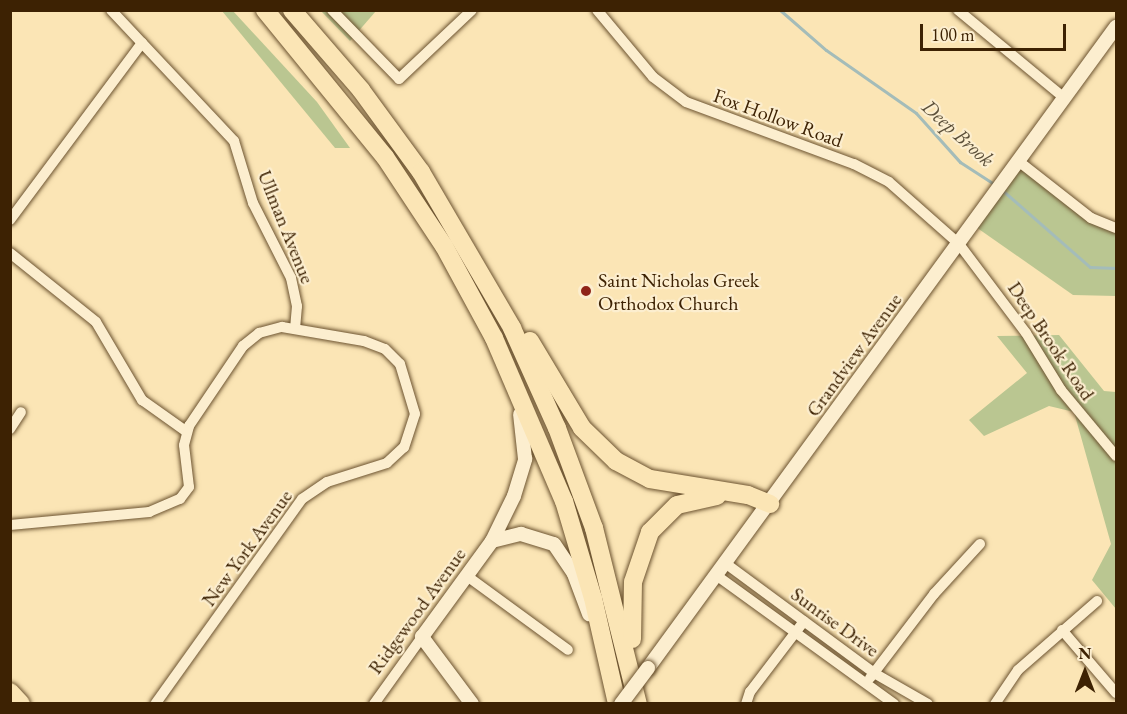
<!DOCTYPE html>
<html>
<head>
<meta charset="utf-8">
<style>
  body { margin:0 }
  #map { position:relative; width:1127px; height:714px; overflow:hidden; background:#fbe5b5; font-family:"EB Garamond",serif }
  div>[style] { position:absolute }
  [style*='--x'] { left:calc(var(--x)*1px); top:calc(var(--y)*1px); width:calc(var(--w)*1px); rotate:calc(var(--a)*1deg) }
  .green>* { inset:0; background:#bac691 }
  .stream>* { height:3px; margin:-1.5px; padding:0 1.5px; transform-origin:1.5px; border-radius:1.5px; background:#a4bcb9 }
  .roads { filter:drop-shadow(0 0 2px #6c5330) drop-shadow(0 0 2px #6c5330) }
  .minor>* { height:10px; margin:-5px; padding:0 5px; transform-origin:5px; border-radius:5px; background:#fceecf }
  .tertiary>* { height:14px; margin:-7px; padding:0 7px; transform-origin:7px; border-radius:7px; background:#fceecf }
  .primary>* { height:18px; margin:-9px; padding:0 9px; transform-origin:9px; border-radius:9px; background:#fbe5b5 }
  .trunk>* { height:18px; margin:-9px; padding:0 9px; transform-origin:9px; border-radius:9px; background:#fbe5b5 }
  .bridges { filter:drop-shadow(0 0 2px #6c5330) drop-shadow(0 0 2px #6c5330) }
  .tertiary-bridge>* { height:14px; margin:-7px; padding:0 7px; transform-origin:7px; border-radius:7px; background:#fceecf }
  .dots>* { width:16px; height:16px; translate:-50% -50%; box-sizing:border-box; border:3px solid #fceecf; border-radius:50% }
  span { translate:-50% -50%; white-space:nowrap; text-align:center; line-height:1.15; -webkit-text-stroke:4.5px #fceecf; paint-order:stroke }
  .street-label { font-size:20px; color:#3d2203 }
  .poi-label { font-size:20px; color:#3d2203 }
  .left { translate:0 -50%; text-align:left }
  .water-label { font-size:21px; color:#5c503a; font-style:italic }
  .frame { position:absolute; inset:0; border:12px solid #3d2203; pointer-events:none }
  .north { position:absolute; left:1055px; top:642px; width:60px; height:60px; -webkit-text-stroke:4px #fceecf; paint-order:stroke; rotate:0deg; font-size:16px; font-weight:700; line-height:24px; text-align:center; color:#3d2203 }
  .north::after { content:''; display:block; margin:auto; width:21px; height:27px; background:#3d2203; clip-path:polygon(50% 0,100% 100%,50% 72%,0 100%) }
  .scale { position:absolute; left:920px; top:24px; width:146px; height:27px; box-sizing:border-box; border:3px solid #3d2203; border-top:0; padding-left:8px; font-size:18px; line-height:21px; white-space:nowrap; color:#3d2203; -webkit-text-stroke:4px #fceecf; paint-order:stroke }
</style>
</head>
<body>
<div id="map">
  <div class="green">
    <i style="clip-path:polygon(222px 11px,233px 11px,317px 102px,350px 148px,335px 148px)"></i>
    <i style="clip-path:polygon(321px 11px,376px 11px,350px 41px)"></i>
    <i style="clip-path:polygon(1018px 164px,1116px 230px,1116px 296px,1073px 295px,973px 225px)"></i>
    <i style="clip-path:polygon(1059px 335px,1104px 391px,1116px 392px,1116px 609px,1092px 580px,1111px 544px,1074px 412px,1049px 406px,984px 436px,969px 420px,1027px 373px,997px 336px)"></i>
  </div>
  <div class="stream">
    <i style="--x:780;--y:10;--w:61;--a:41"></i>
    <i style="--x:826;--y:50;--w:110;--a:35"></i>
    <i style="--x:916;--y:113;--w:66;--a:48.1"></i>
    <i style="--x:960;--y:162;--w:40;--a:32.9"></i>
    <i style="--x:1002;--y:190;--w:117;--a:41.2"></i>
    <i style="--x:1090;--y:267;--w:26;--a:2"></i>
  </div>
  <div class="roads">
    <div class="minor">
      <i style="--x:111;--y:10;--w:180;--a:46.8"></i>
      <i style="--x:234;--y:141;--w:65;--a:73"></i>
      <i style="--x:253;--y:203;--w:84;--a:63.1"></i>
      <i style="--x:291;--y:278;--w:29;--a:78"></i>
      <i style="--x:297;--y:306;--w:22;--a:95"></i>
      <i style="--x:332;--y:10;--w:96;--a:45.8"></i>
      <i style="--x:399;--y:79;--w:100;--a:-43.4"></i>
      <i style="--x:597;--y:10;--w:87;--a:50.1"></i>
      <i style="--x:653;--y:77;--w:41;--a:37.1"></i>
      <i style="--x:686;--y:102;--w:179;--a:20.3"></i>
      <i style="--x:854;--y:164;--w:39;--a:27"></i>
      <i style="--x:889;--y:182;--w:94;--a:41.5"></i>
      <i style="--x:959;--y:244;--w:111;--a:53"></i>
      <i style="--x:1026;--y:333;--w:67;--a:58.4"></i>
      <i style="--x:1061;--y:390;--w:86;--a:50.2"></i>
      <i style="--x:958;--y:10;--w:135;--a:39.6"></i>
      <i style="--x:1017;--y:160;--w:94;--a:38.1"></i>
      <i style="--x:1091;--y:218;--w:27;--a:22"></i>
      <i style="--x:10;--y:220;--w:221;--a:-53.3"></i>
      <i style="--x:10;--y:253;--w:110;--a:38.7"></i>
      <i style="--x:96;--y:322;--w:91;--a:59.5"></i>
      <i style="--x:142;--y:400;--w:55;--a:35.4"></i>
      <i style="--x:10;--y:429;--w:20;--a:-57"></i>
      <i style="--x:10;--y:525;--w:140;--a:-5.3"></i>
      <i style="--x:149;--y:512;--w:34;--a:-23"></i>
      <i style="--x:180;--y:499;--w:15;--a:-53"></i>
      <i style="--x:189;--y:487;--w:42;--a:-96.8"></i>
      <i style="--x:184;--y:445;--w:20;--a:-75"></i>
      <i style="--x:189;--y:426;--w:97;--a:-56"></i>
      <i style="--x:243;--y:346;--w:21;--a:-39"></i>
      <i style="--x:259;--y:333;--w:24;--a:-15"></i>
      <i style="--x:282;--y:327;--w:83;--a:9.7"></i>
      <i style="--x:364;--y:341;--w:22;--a:21"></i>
      <i style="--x:385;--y:349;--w:21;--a:45"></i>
      <i style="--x:400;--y:364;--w:52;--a:73.3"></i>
      <i style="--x:415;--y:414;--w:35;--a:108"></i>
      <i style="--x:404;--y:447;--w:23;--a:137"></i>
      <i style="--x:387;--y:463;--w:63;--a:162.4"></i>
      <i style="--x:327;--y:482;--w:30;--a:146"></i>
      <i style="--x:302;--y:499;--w:252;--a:125.6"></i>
      <i style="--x:725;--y:563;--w:185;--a:36.4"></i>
      <i style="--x:874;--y:673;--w:62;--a:29.9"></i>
      <i style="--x:716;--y:575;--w:220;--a:35.9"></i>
      <i style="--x:467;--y:576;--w:125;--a:36.2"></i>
      <i style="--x:1062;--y:630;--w:83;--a:49.4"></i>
      <i style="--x:870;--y:678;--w:106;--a:-52.7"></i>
      <i style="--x:934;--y:594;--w:68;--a:-47.4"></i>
      <i style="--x:374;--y:704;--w:82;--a:-54.4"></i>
      <i style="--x:746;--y:704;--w:13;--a:-72"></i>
      <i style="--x:750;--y:692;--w:89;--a:-52.7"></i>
      <i style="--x:995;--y:704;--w:41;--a:-55.9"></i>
      <i style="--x:1018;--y:670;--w:105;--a:-41.1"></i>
    </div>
    <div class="tertiary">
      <i style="--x:492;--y:541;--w:30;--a:-14"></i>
      <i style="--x:521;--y:534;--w:34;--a:17"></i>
      <i style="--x:554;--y:544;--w:36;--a:56"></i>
      <i style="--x:574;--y:574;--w:43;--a:69.4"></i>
      <i style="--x:648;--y:668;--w:794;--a:-53.87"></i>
      <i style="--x:472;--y:704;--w:84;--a:-126.7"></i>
      <i style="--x:422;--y:637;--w:119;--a:-53.9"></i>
      <i style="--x:492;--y:541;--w:50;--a:-63.9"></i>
      <i style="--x:514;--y:496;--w:39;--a:-73"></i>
      <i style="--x:525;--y:459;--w:45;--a:-96.3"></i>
    </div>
    <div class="primary">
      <i style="--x:10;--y:692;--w:16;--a:47"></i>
    </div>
    <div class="trunk">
      <i style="--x:265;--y:10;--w:190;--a:50.8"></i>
      <i style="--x:385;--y:157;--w:107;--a:56.5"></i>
      <i style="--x:444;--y:246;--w:105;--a:61.5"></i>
      <i style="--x:494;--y:338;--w:177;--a:66.8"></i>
      <i style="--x:564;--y:501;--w:101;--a:73.4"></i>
      <i style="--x:593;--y:598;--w:109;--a:77.2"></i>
      <i style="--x:292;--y:10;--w:106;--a:49.2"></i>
      <i style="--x:361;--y:90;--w:102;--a:53.8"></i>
      <i style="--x:421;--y:172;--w:181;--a:59.7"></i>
      <i style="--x:512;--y:328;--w:110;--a:65.8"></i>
      <i style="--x:557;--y:428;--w:107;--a:69.7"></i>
      <i style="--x:594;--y:528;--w:181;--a:76"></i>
      <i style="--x:530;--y:341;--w:101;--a:59.1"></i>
      <i style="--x:582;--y:428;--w:47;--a:44.1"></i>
      <i style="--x:616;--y:461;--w:38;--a:28"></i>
      <i style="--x:650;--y:479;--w:99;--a:9.3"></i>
      <i style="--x:748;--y:495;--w:24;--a:22"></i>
      <i style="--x:632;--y:639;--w:57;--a:-89"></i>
      <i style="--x:633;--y:582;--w:53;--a:-71.2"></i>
      <i style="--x:650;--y:532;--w:38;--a:-45"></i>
      <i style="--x:677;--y:505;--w:41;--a:-12.7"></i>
    </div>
  </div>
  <div class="bridges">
    <div class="tertiary-bridge">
      <i style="--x:621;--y:704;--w:45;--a:-53.1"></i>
    </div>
  </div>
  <div class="dots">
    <i style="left:586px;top:291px;background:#8f2418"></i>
  </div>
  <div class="street-label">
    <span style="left:778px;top:118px;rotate:20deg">Fox Hollow Road</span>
    <span style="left:286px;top:227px;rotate:68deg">Ullman Avenue</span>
    <span style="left:1051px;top:341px;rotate:56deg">Deep Brook Road</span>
    <span style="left:854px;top:355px;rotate:-54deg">Grandview Avenue</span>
    <span style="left:247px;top:548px;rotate:-54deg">New York Avenue</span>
    <span style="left:417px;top:611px;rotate:-54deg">Ridgewood Avenue</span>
    <span style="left:835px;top:622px;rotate:36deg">Sunrise Drive</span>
  </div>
  <div class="poi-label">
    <span class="left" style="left:598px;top:292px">Saint Nicholas Greek<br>Orthodox Church</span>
  </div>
  <div class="water-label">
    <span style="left:958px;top:133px;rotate:42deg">Deep Brook</span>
  </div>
  <div class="frame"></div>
  <div class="north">N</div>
  <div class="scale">100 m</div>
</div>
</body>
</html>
